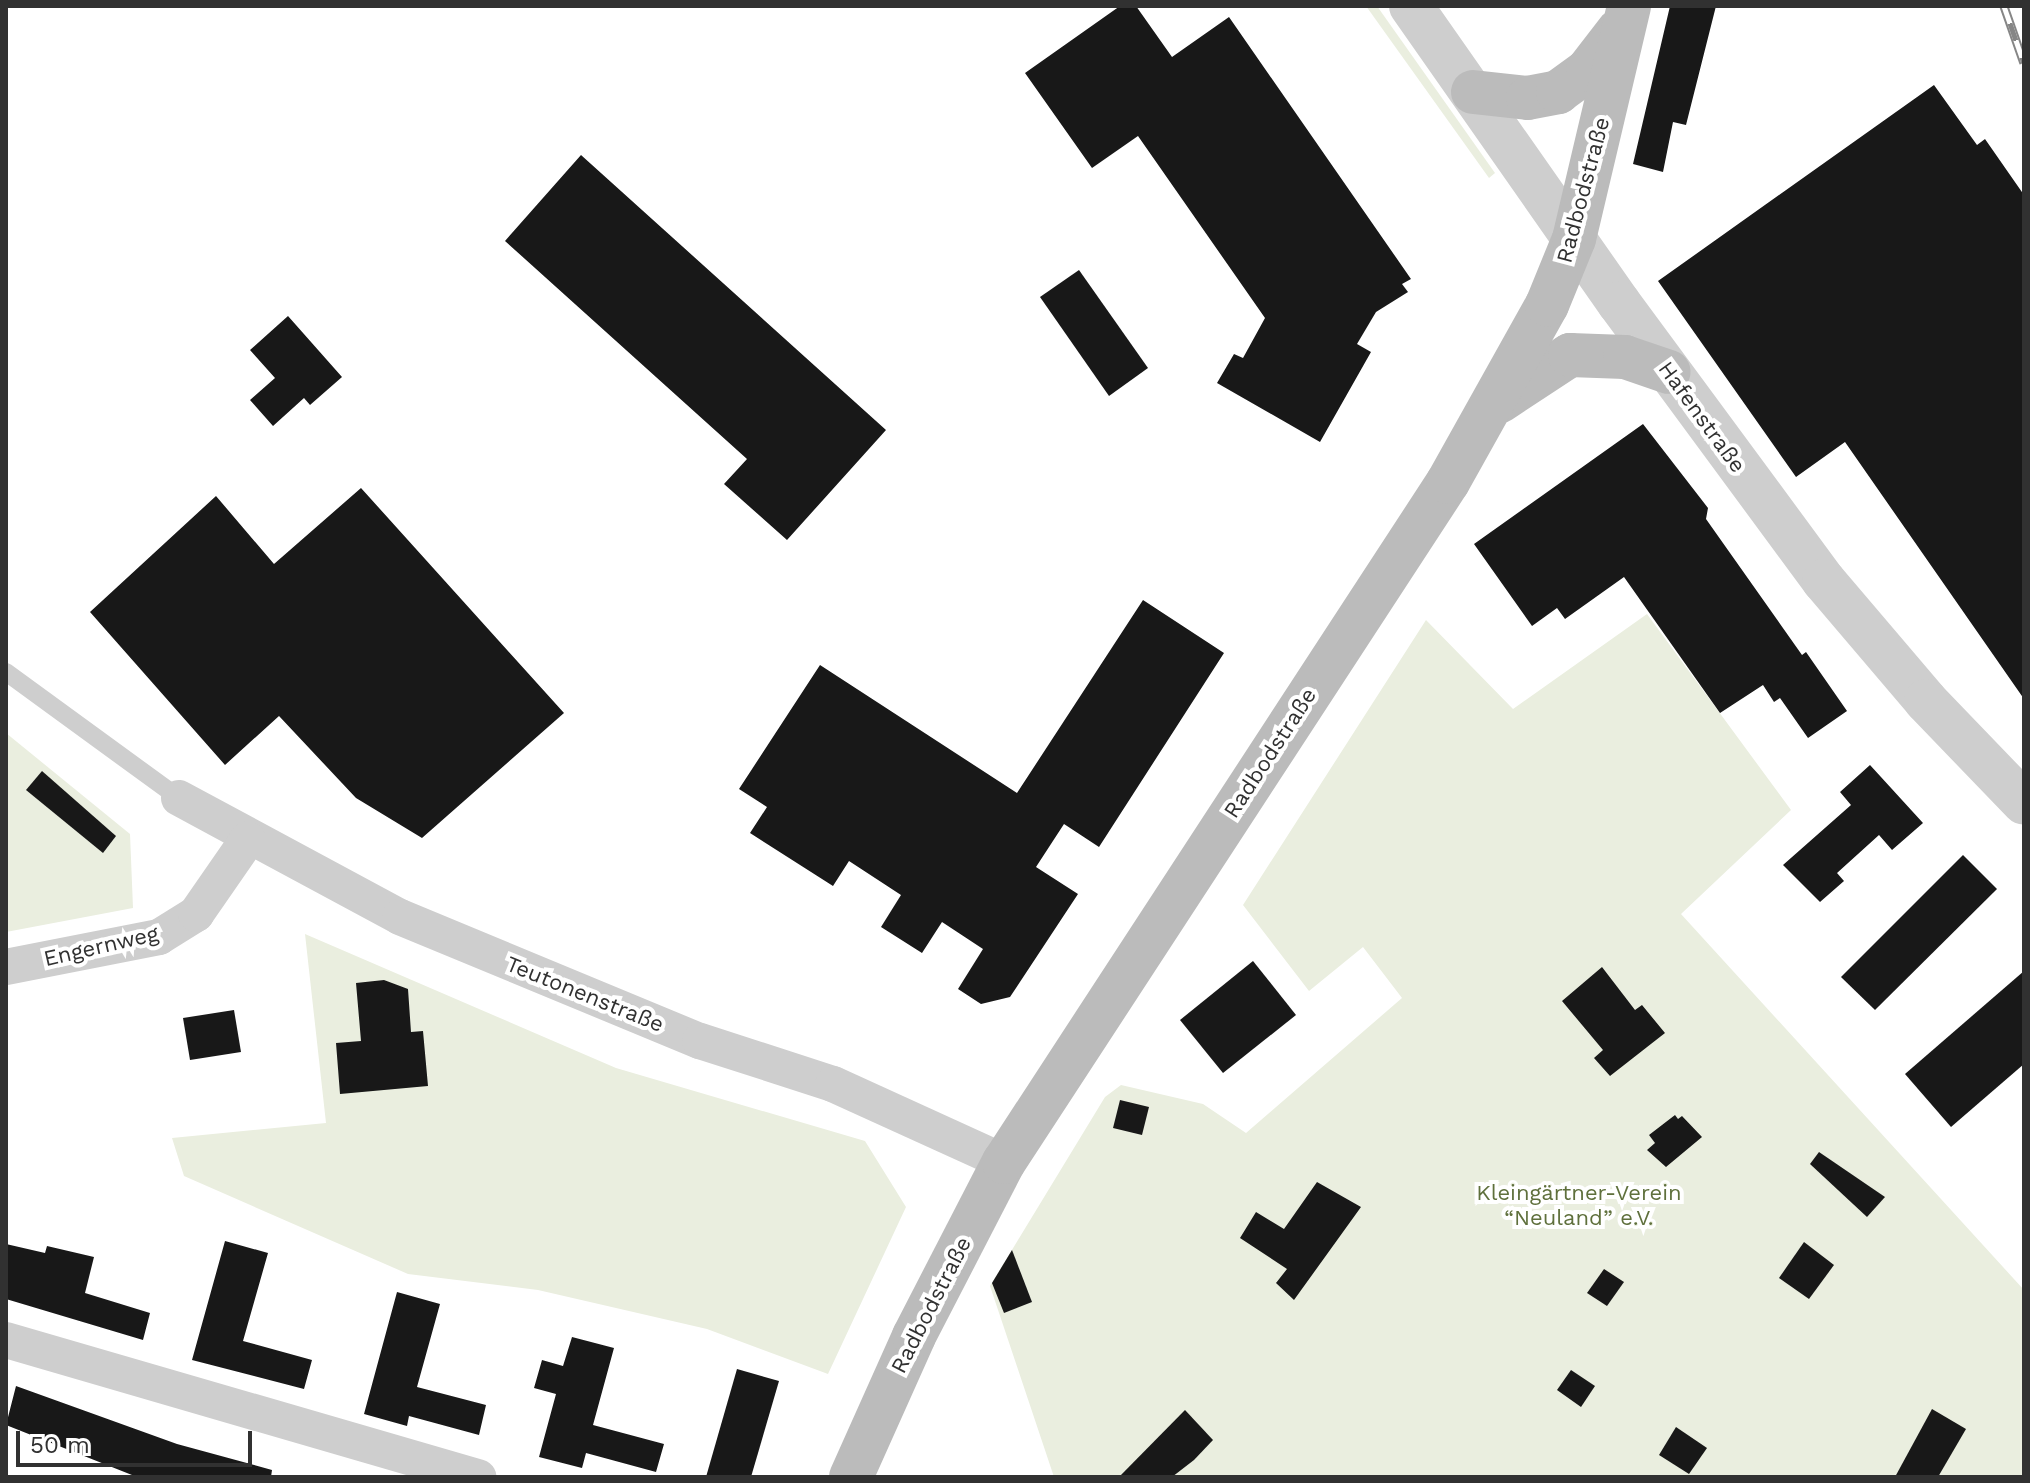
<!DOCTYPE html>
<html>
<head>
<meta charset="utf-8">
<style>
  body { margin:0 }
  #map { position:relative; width:2030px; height:1483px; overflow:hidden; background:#fff; font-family:"Work Sans",sans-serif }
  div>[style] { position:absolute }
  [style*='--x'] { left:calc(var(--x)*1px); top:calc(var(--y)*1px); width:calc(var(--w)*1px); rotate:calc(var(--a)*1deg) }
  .green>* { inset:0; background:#eaeedf }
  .building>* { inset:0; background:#181818 }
  .service>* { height:18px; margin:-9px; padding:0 9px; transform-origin:9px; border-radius:9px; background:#cecece }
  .minor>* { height:36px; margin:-18px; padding:0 18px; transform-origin:18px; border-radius:18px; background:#cecece }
  .tertiary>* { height:44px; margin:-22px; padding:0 22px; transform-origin:22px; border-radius:22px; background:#cecece }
  .secondary>* { height:44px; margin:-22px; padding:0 22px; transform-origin:22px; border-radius:22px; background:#bbb }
  .rail>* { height:9px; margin-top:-4.5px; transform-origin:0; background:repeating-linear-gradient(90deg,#fff 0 18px,#868686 0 36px); box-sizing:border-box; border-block:2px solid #868686 }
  span { translate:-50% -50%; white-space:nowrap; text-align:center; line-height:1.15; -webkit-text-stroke:8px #fff; paint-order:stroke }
  .street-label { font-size:22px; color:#313131 }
  .park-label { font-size:22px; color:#5f703c }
  .frame { position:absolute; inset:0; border:8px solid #313131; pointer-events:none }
  .scale { position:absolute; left:16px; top:1431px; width:236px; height:36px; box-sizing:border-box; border:4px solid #313131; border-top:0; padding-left:10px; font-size:24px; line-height:28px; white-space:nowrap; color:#313131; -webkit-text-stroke:6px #fff; paint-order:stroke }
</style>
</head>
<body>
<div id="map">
  <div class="green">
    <i style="clip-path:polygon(1366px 6px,1377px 6px,1495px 173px,1489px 178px)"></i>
    <i style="clip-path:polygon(1647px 614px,1791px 810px,1681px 914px,2024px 1290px,2024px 1477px,1054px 1477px,990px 1286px,1105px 1097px,1121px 1085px,1203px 1104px,1246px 1133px,1402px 998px,1363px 947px,1309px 991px,1243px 905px,1426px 620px,1513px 709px)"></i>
    <i style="clip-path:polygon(6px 733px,130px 834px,133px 908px,6px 932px)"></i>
    <i style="clip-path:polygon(305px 934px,616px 1068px,865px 1141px,906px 1207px,828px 1374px,707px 1329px,538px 1290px,408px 1274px,184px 1176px,172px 1138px,326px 1123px)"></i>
  </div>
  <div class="building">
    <i style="clip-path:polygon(1120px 6px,1136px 6px,1172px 57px,1229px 17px,1411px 279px,1402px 284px,1408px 292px,1376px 312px,1357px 344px,1371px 352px,1320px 442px,1217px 383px,1234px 354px,1243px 358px,1265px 318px,1138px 136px,1092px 168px,1025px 73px)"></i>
    <i style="clip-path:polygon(1670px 6px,1716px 6px,1686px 125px,1673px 122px,1663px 172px,1633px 164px)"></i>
    <i style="clip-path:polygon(1934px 85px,1977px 145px,1985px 139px,2024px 195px,2024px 699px,1845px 442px,1796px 477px,1658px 281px)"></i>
    <i style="clip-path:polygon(581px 155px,886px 430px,787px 540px,724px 484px,747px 459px,505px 241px)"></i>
    <i style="clip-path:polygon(1079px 270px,1148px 368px,1109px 396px,1040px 297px)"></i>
    <i style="clip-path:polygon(288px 316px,342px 377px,310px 405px,304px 398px,273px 426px,250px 400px,275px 378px,250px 350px)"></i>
    <i style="clip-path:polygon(1643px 424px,1708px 508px,1706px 519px,1802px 655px,1806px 652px,1847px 711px,1808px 738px,1780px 698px,1774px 702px,1763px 685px,1720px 713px,1624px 577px,1565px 619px,1557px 608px,1532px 626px,1474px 544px)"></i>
    <i style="clip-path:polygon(361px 488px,564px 713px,422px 838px,356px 798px,279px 716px,225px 765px,90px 612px,216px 496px,274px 564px)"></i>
    <i style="clip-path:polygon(1143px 600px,1224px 653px,1099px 847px,1064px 824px,1036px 867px,1078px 894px,1010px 997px,981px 1004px,958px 989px,983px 949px,942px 922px,922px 953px,881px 927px,901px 895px,849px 861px,833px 886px,750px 833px,767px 807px,739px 789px,820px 665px,1017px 793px)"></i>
    <i style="clip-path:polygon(1870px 765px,1923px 823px,1892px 850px,1879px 835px,1837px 873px,1844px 881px,1820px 902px,1783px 865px,1851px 805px,1840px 792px)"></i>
    <i style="clip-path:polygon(42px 771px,116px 836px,103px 853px,26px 790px)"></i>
    <i style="clip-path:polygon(1963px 855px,1997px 889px,1875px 1010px,1841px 977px)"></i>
    <i style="clip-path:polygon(1253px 961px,1296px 1015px,1223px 1073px,1180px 1020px)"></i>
    <i style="clip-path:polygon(1602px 967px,1635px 1010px,1642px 1005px,1665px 1033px,1610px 1076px,1594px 1058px,1603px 1050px,1562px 1001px)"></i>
    <i style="clip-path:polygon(2024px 971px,2024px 1064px,1951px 1127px,1905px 1074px)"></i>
    <i style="clip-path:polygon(384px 980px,408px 989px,411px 1032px,423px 1031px,428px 1086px,340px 1094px,336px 1043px,361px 1041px,356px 983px)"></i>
    <i style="clip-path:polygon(234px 1010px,241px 1052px,190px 1060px,183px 1018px)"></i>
    <i style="clip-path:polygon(1120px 1100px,1149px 1107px,1142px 1135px,1113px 1128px)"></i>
    <i style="clip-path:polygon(1675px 1115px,1678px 1119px,1682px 1116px,1702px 1137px,1666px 1167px,1647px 1150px,1655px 1143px,1649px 1135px)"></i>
    <i style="clip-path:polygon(1819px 1152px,1885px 1197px,1867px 1217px,1810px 1164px)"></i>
    <i style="clip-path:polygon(1317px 1182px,1361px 1207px,1294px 1300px,1276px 1283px,1287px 1269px,1240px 1238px,1256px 1212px,1284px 1229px)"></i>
    <i style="clip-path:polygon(225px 1241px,268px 1253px,243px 1341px,312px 1360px,304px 1389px,192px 1360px)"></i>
    <i style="clip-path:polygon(1804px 1242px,1834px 1265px,1809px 1299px,1779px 1278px)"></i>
    <i style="clip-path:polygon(6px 1244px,45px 1253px,47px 1246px,94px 1257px,85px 1293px,150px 1313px,143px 1340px,6px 1299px)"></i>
    <i style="clip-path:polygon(1012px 1250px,1032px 1302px,1004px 1313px,992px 1283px)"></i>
    <i style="clip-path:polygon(1604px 1269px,1624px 1282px,1607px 1306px,1587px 1293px)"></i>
    <i style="clip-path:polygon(397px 1292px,440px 1304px,417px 1387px,486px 1405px,479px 1435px,409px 1416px,407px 1426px,364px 1414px)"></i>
    <i style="clip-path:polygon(572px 1337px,614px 1348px,593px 1425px,664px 1444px,656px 1472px,586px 1453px,582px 1468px,539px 1457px,556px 1394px,534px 1388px,542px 1360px,563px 1366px)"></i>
    <i style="clip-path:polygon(737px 1369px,779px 1381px,751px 1477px,706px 1477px)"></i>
    <i style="clip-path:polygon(1571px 1370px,1595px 1386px,1581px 1407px,1557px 1390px)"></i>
    <i style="clip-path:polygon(16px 1386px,177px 1444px,272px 1470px,271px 1477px,137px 1477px,6px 1425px)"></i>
    <i style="clip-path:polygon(1932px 1409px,1966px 1429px,1938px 1477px,1895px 1477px)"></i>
    <i style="clip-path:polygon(1185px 1410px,1213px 1440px,1194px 1460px,1172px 1477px,1119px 1477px)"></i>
    <i style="clip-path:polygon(1676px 1427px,1707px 1448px,1689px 1474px,1659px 1455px)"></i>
  </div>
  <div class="service">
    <i style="--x:6;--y:672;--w:214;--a:36.1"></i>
  </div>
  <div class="minor">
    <i style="--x:179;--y:798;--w:251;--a:28.3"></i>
    <i style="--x:400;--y:917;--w:325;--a:22.5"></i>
    <i style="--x:700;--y:1041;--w:140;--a:17.9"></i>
    <i style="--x:833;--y:1084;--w:188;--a:24.5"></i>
    <i style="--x:6;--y:967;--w:156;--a:-11.1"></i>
    <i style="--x:159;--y:937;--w:44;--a:-31.9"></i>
    <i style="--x:196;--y:914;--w:91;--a:-55.3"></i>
    <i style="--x:6;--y:1340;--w:492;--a:16.2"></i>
  </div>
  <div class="tertiary">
    <i style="--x:1411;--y:6;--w:363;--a:55"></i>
    <i style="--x:1619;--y:303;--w:345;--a:53.6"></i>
    <i style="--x:1824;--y:581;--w:157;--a:49.6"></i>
    <i style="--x:1926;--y:701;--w:141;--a:46.1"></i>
  </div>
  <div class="secondary">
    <i style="--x:1473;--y:92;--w:55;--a:6.2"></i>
    <i style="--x:1528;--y:98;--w:31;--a:-11"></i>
    <i style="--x:1558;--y:92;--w:37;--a:-36"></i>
    <i style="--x:1588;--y:70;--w:49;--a:-52.4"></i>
    <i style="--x:1500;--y:401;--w:84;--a:-33.3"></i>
    <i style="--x:1570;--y:355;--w:55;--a:2.1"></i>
    <i style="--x:1625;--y:357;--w:46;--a:18.8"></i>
    <i style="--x:851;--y:1477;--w:154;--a:-65.9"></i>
    <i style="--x:914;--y:1336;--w:196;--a:-62.7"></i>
    <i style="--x:1004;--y:1162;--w:812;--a:-56.86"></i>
    <i style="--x:1448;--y:482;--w:203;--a:-60.8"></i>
    <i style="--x:1547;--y:305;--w:71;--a:-67.8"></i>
    <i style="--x:1574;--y:239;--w:239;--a:-76.7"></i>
  </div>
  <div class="rail">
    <i style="--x:2004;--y:6;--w:60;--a:70.7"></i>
  </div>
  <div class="street-label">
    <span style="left:1583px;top:190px;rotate:-75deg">Radbodstraße</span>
    <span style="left:1702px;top:417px;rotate:54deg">Hafenstraße</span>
    <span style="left:1270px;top:753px;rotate:-57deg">Radbodstraße</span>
    <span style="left:101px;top:946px;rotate:-13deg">Engernweg</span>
    <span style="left:585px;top:994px;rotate:22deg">Teutonenstraße</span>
    <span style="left:931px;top:1305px;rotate:-63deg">Radbodstraße</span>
  </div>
  <div class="park-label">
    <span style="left:1579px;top:1205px">Kleingärtner-Verein<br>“Neuland” e.V.</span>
  </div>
  <div class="frame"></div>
  <div class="scale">50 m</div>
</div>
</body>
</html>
